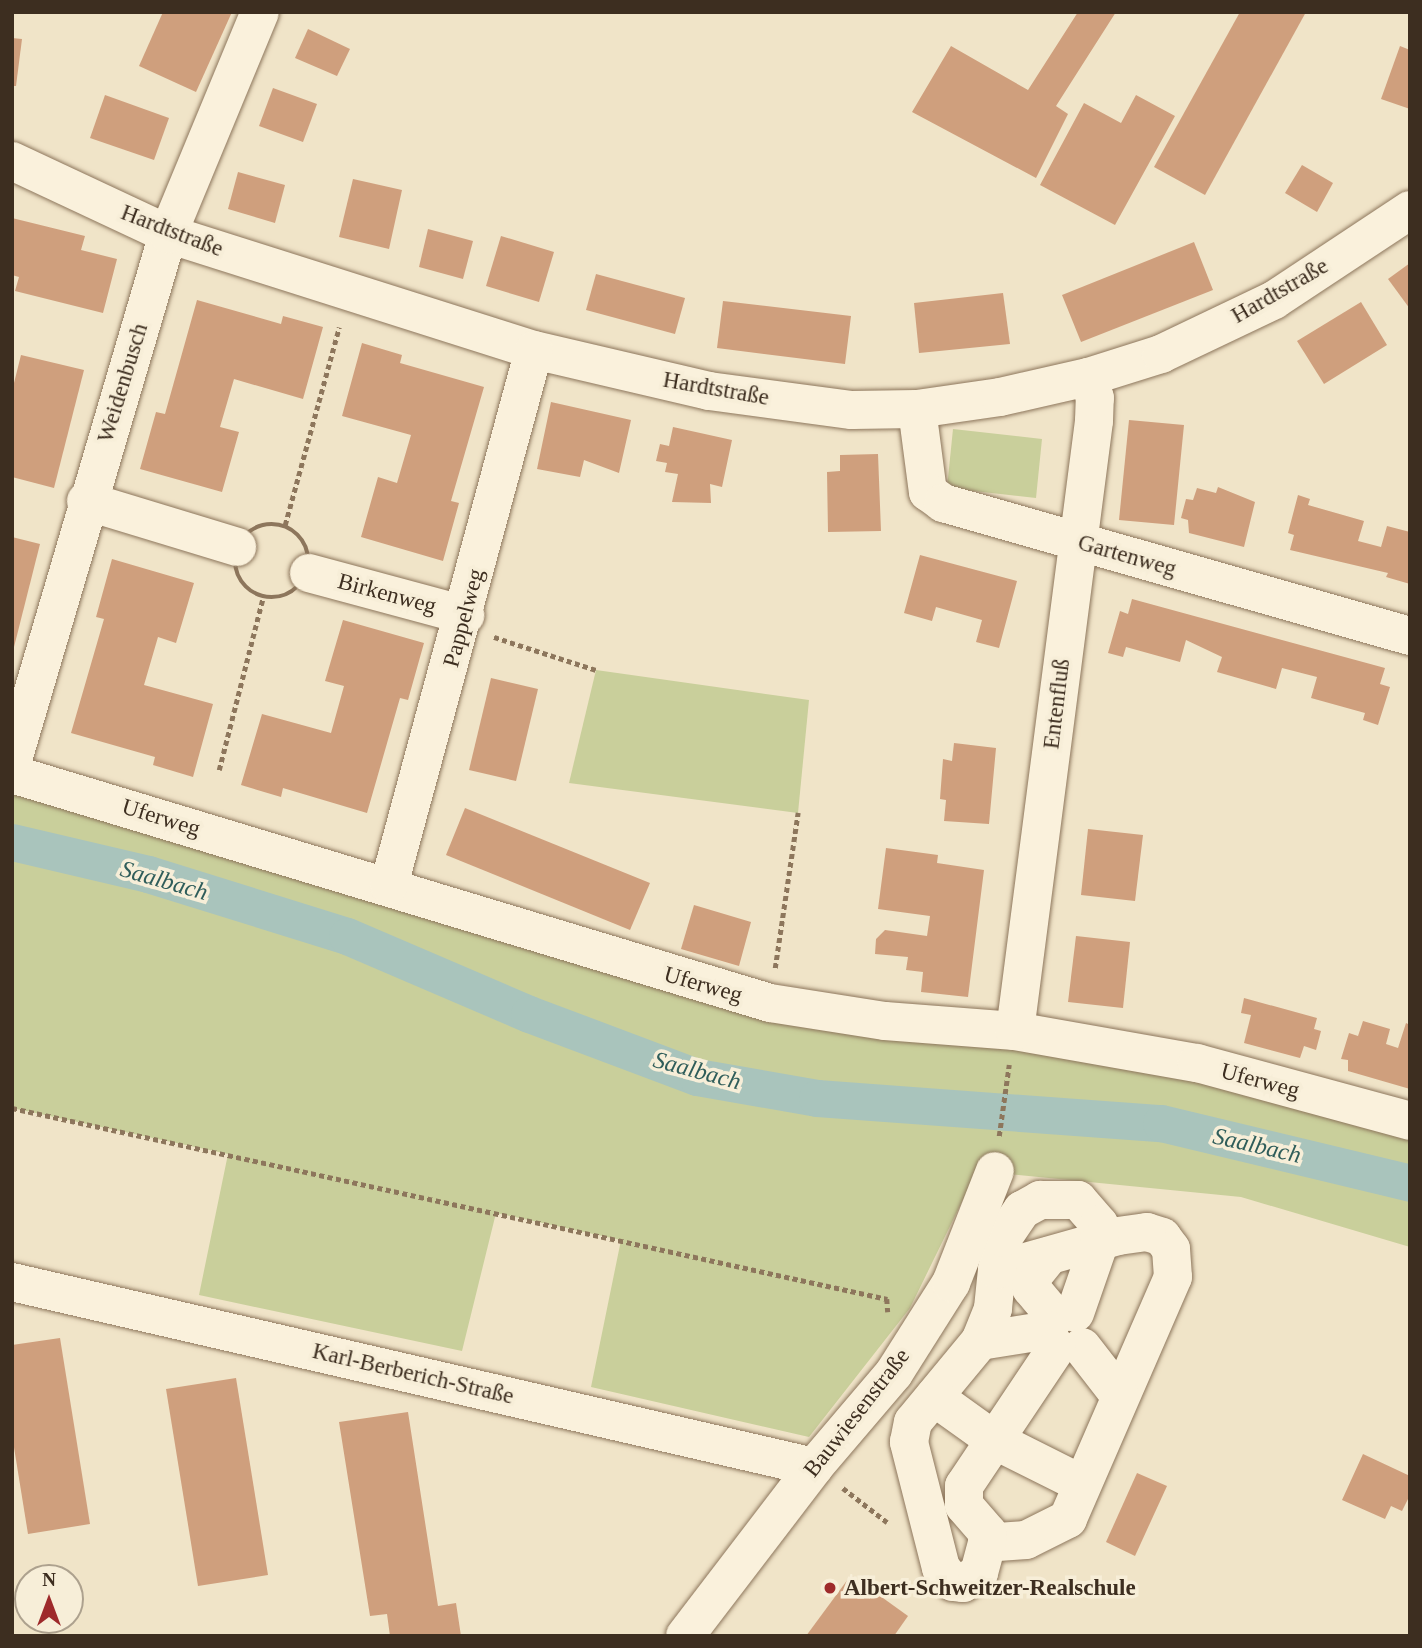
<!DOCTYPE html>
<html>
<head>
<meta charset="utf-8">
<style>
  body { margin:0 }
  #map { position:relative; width:1422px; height:1648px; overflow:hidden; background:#f0e4c8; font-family:Georgia,serif }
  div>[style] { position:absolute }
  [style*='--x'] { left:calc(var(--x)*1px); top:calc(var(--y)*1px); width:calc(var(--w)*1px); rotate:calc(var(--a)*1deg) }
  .green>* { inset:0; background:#c9cf9b }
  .canal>* { height:37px; margin:-18.5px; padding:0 18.5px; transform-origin:18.5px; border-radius:18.5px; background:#a9c4bc }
  .building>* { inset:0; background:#cf9f7d }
  .path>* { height:4.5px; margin-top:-2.25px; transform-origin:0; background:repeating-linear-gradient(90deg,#8d765c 0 5px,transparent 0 8.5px) }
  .path>.ring { margin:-2.25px; padding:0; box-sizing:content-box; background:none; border:4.5px solid #8d765c; border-radius:50% }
  .roads { filter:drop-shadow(0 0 2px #8d765c) drop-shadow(0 0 2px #8d765c) }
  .minor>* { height:38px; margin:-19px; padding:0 19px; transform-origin:19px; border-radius:19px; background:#faf1dc }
  .dots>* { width:19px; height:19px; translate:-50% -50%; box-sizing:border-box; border:4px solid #f7eed8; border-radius:50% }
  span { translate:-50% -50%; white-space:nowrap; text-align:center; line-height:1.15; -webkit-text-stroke:7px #f7eed8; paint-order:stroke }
  .street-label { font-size:23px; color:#3d2e20 }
  .poi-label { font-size:23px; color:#3d2e20; font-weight:700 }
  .left { translate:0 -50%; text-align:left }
  .water-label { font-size:24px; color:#2f5d5a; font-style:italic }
  .frame { position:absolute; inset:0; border:14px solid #3d2e20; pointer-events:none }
  .north { position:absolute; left:14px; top:1564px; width:70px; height:70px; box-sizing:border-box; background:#f7eed8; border:2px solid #ada18e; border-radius:50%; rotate:0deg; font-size:19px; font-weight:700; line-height:28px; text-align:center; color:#3d2e20 }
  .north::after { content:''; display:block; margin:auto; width:24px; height:32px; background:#9e2a2b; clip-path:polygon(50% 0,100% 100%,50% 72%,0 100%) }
</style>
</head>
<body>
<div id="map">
  <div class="green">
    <i style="clip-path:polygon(953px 429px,1042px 439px,1036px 498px,947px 488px)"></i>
    <i style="clip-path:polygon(596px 670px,809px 700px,798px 813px,569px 783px)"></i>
    <i style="clip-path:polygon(12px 784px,637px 981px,1123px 1062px,1410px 1138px,1410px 1247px,1241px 1197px,977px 1171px,910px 1308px,809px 1437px,591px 1387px,621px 1240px,496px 1213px,462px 1351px,199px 1295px,228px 1154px,12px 1108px)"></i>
  </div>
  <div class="canal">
    <i style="--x:12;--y:842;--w:140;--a:13.2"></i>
    <i style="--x:148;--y:874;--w:208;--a:17.3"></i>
    <i style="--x:347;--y:936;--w:198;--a:23.2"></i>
    <i style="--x:529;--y:1014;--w:179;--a:20.6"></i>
    <i style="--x:697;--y:1077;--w:122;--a:9.9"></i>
    <i style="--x:817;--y:1098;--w:345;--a:4.2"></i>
    <i style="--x:1161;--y:1123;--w:256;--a:13.5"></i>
  </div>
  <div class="building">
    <i style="clip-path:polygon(163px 12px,232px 12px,196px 92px,139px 66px)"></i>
    <i style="clip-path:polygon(1078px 12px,1116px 12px,1056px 106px,1068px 114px,1036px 178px,912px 112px,951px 46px,1028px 90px)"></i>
    <i style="clip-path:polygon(1240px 12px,1306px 12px,1205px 195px,1154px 167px)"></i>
    <i style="clip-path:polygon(308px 29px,350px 49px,337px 76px,295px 58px)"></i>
    <i style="clip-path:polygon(12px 38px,22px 39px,16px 86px,12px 86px)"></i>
    <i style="clip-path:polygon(1400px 46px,1410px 50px,1410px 109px,1381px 99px)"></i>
    <i style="clip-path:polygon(273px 88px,317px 104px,303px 142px,259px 126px)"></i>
    <i style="clip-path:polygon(105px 95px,169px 118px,154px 160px,90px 138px)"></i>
    <i style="clip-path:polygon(1136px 95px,1175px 116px,1115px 225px,1040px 185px,1084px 103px,1121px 123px)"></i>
    <i style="clip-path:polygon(1302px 165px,1333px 183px,1317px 212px,1285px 193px)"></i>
    <i style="clip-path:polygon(238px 172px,285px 185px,275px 223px,228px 209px)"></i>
    <i style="clip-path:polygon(353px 179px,402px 190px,389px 249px,339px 237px)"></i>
    <i style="clip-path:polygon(12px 218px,85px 236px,81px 250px,117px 259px,103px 313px,15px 291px,19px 277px,12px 275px)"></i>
    <i style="clip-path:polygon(428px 229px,473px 241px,463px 279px,419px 267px)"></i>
    <i style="clip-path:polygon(501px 236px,554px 252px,539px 302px,486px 286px)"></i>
    <i style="clip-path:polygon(1194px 242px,1213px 290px,1081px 342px,1062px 295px)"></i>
    <i style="clip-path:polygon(1410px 263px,1410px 309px,1388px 279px)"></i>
    <i style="clip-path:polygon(596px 274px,685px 298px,675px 334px,586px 310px)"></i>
    <i style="clip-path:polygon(1003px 293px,1010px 344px,919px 353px,914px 303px)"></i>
    <i style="clip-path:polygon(197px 300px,281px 324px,283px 316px,323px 327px,303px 399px,234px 379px,220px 427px,239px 432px,222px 492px,140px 469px,156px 412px,165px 414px)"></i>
    <i style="clip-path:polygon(723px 301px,851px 316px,845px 364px,717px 348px)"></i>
    <i style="clip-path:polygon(1361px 302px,1387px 345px,1324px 384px,1297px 341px)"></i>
    <i style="clip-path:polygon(362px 343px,402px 355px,400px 363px,484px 387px,451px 501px,459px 503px,443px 561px,361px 537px,378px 477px,397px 483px,411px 435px,342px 416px)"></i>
    <i style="clip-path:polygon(21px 355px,84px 370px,54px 488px,12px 477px,12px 391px)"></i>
    <i style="clip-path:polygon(551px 402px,631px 420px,619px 473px,584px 460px,580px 477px,537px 469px)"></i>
    <i style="clip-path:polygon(1129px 420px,1184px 425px,1174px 525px,1119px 520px)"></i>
    <i style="clip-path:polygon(673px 427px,732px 440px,722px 487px,710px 484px,711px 503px,672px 502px,678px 474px,665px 472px,667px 463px,656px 461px,660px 444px,669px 446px)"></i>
    <i style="clip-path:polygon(878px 454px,881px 531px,828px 532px,827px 472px,840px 471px,840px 455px)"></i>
    <i style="clip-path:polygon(1218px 487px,1255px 502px,1244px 547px,1189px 533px,1188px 520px,1181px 518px,1186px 499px,1193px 500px,1197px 488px,1216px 493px)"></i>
    <i style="clip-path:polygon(1298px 495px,1310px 499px,1308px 505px,1364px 521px,1358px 541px,1381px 547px,1387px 526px,1410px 532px,1410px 584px,1386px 577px,1388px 573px,1290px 550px,1294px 535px,1288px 533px)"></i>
    <i style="clip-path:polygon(12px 537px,40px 544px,13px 651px,12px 651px)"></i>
    <i style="clip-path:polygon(920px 555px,1017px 581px,999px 648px,976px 642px,982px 620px,936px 607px,932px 621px,904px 613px)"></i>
    <i style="clip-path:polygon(112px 559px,194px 583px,176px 643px,158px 637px,144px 685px,213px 704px,193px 777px,153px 765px,155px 757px,71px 733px,104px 619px,96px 617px)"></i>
    <i style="clip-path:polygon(1132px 599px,1385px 668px,1380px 684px,1390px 687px,1378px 725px,1363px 720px,1365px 713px,1311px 698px,1317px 677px,1282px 668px,1276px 689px,1217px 672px,1222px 657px,1186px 640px,1180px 662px,1126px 647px,1123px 657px,1108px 653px,1120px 611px,1128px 614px)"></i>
    <i style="clip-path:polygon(343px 620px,424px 643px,408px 700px,400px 698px,367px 813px,283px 788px,281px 797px,241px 785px,262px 714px,331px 733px,344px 686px,325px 681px)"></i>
    <i style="clip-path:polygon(491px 678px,538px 689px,516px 781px,469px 770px)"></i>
    <i style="clip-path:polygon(954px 743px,996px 748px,989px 824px,944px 821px,946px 800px,940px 799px,943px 759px,952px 761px)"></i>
    <i style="clip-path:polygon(465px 808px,650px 883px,630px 930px,446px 855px)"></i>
    <i style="clip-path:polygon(1088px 829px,1143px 835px,1135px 901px,1081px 895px)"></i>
    <i style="clip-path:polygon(886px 848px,938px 855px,937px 863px,984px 870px,968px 997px,921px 992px,923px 972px,906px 970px,908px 957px,875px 954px,876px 939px,885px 930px,927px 936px,930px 916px,878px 909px)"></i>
    <i style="clip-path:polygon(694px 905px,751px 922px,739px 966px,681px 949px)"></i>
    <i style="clip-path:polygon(1076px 936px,1130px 942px,1123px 1008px,1068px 1002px)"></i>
    <i style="clip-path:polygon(1244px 998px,1317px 1018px,1314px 1029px,1321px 1031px,1316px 1050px,1304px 1046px,1300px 1058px,1244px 1043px,1251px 1015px,1241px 1013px)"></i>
    <i style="clip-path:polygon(1363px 1021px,1390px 1029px,1386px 1044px,1398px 1048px,1406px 1023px,1410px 1025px,1410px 1089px,1348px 1071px,1348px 1060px,1341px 1059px,1349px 1033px,1358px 1036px)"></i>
    <i style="clip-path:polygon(60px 1338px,90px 1524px,28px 1534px,12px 1435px,12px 1345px)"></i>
    <i style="clip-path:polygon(236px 1378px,268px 1575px,198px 1586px,166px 1389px)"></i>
    <i style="clip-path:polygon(408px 1412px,438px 1606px,456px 1603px,461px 1636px,390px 1636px,387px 1614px,370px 1616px,339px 1422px)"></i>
    <i style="clip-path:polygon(1363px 1454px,1410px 1476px,1410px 1495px,1402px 1511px,1391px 1506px,1385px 1519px,1342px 1500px)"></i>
    <i style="clip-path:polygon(1137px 1473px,1167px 1486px,1135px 1556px,1106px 1542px)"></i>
    <i style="clip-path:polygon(851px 1575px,908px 1616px,894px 1636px,806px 1636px)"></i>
  </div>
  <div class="path">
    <i class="ring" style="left:235px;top:524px;width:69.5px;height:69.5px"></i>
    <i style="--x:285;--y:525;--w:205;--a:-74.7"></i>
    <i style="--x:494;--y:637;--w:107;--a:17.9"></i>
    <i style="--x:219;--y:770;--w:178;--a:-75.7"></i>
    <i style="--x:775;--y:968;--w:157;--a:-81.6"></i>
    <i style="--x:12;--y:1108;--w:896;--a:12.31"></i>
    <i style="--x:887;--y:1299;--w:13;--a:86"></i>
    <i style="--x:999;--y:1136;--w:72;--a:-82"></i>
    <i style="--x:843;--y:1488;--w:56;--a:37.7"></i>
  </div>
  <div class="roads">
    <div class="minor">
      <i style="--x:12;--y:161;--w:172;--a:25.1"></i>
      <i style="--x:168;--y:234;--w:384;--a:17.6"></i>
      <i style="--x:534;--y:350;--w:180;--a:13.2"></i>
      <i style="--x:709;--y:391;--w:144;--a:7.6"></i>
      <i style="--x:852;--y:410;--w:65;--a:-0.9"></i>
      <i style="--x:917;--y:409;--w:84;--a:-8.2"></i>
      <i style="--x:1000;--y:397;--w:90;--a:-12.8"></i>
      <i style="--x:1088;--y:377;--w:77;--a:-17.5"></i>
      <i style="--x:1161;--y:354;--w:125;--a:-25.5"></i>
      <i style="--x:1274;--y:300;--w:163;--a:-33.5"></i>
      <i style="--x:917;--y:409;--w:84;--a:82.5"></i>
      <i style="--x:928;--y:492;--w:19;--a:36"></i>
      <i style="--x:943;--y:503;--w:486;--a:15.9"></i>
      <i style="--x:86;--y:501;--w:158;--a:16.9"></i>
      <i style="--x:309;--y:573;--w:162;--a:15.1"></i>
      <i style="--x:12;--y:763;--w:552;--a:-73.57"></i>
      <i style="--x:168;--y:234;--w:240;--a:-67.5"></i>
      <i style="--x:12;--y:774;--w:792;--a:16.81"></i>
      <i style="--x:770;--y:1003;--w:116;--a:8.9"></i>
      <i style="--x:885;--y:1021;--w:130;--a:4.4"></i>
      <i style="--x:1015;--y:1031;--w:185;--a:10"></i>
      <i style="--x:1197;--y:1063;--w:221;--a:15.2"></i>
      <i style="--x:389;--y:885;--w:554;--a:-74.84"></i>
      <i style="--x:1015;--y:1031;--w:615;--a:-82.62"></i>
      <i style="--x:1094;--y:421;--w:23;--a:-88"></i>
      <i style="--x:1095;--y:398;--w:22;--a:-108"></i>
      <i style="--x:1147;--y:1232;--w:16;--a:18"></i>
      <i style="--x:1162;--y:1237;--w:15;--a:53"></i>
      <i style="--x:1171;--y:1249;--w:28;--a:86"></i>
      <i style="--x:1173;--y:1277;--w:264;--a:113.5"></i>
      <i style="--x:1068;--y:1519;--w:47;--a:153.4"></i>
      <i style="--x:1026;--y:1540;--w:39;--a:176"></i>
      <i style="--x:987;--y:1543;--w:31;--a:105"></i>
      <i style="--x:979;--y:1573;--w:19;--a:148"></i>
      <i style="--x:963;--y:1583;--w:10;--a:-174"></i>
      <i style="--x:953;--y:1582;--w:18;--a:-131"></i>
      <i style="--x:941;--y:1568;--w:130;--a:-104.3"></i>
      <i style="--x:909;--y:1442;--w:20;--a:-79"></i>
      <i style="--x:913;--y:1422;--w:105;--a:-50.4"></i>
      <i style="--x:980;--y:1341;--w:35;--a:-68"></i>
      <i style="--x:993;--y:1308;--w:38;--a:-84"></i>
      <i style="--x:997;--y:1270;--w:126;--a:-15.7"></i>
      <i style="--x:1118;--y:1236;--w:29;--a:-8"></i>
      <i style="--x:1049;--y:1256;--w:28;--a:129"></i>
      <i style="--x:1031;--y:1278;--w:10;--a:90"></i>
      <i style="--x:1031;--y:1288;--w:38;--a:50"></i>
      <i style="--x:997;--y:1270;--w:33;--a:-79"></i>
      <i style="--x:1003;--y:1238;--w:34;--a:-56"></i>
      <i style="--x:1022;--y:1210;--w:21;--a:-29"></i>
      <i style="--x:1040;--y:1200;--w:38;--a:0"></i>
      <i style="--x:1078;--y:1200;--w:32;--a:49"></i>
      <i style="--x:1099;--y:1224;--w:17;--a:87"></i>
      <i style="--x:1100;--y:1241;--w:76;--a:109.1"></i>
      <i style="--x:12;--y:1282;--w:823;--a:12.99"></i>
      <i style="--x:980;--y:1341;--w:70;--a:-9.1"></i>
      <i style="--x:1082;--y:1347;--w:62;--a:52.2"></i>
      <i style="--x:934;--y:1397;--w:74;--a:35.6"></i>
      <i style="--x:994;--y:1440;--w:98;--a:26.6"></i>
      <i style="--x:987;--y:1543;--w:10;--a:-84"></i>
      <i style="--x:988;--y:1533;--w:37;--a:-131"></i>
      <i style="--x:964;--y:1505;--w:19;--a:-90"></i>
      <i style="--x:964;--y:1486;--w:167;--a:-56.2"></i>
      <i style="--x:685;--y:1636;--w:213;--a:-52.6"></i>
      <i style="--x:814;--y:1467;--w:123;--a:-49.6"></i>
      <i style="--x:894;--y:1373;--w:107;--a:-57.7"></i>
      <i style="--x:951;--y:1283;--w:120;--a:-68.6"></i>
    </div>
  </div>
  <div class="dots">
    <i style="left:830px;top:1588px;background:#9e2a2b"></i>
  </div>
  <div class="street-label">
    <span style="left:172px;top:231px;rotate:21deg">Hardtstraße</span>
    <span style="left:1280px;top:291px;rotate:-30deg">Hardtstraße</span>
    <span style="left:123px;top:383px;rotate:-73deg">Weidenbusch</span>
    <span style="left:716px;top:389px;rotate:10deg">Hardtstraße</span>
    <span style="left:1127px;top:556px;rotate:16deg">Gartenweg</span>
    <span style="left:387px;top:594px;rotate:15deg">Birkenweg</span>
    <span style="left:464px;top:618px;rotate:-75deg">Pappelweg</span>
    <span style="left:1057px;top:704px;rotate:-83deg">Entenfluß</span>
    <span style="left:161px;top:818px;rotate:17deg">Uferweg</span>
    <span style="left:703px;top:985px;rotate:16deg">Uferweg</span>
    <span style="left:1260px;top:1081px;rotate:15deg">Uferweg</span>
    <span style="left:413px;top:1374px;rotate:13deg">Karl-Berberich-Straße</span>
    <span style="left:857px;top:1413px;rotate:-52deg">Bauwiesenstraße</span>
  </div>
  <div class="poi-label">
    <span class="left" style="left:844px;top:1588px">Albert-Schweitzer-Realschule</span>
  </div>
  <div class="water-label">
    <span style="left:164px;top:881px;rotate:16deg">Saalbach</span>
    <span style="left:697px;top:1071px;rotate:15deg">Saalbach</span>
    <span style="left:1257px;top:1146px;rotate:13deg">Saalbach</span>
  </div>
  <div class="frame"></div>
  <div class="north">N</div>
</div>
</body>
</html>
